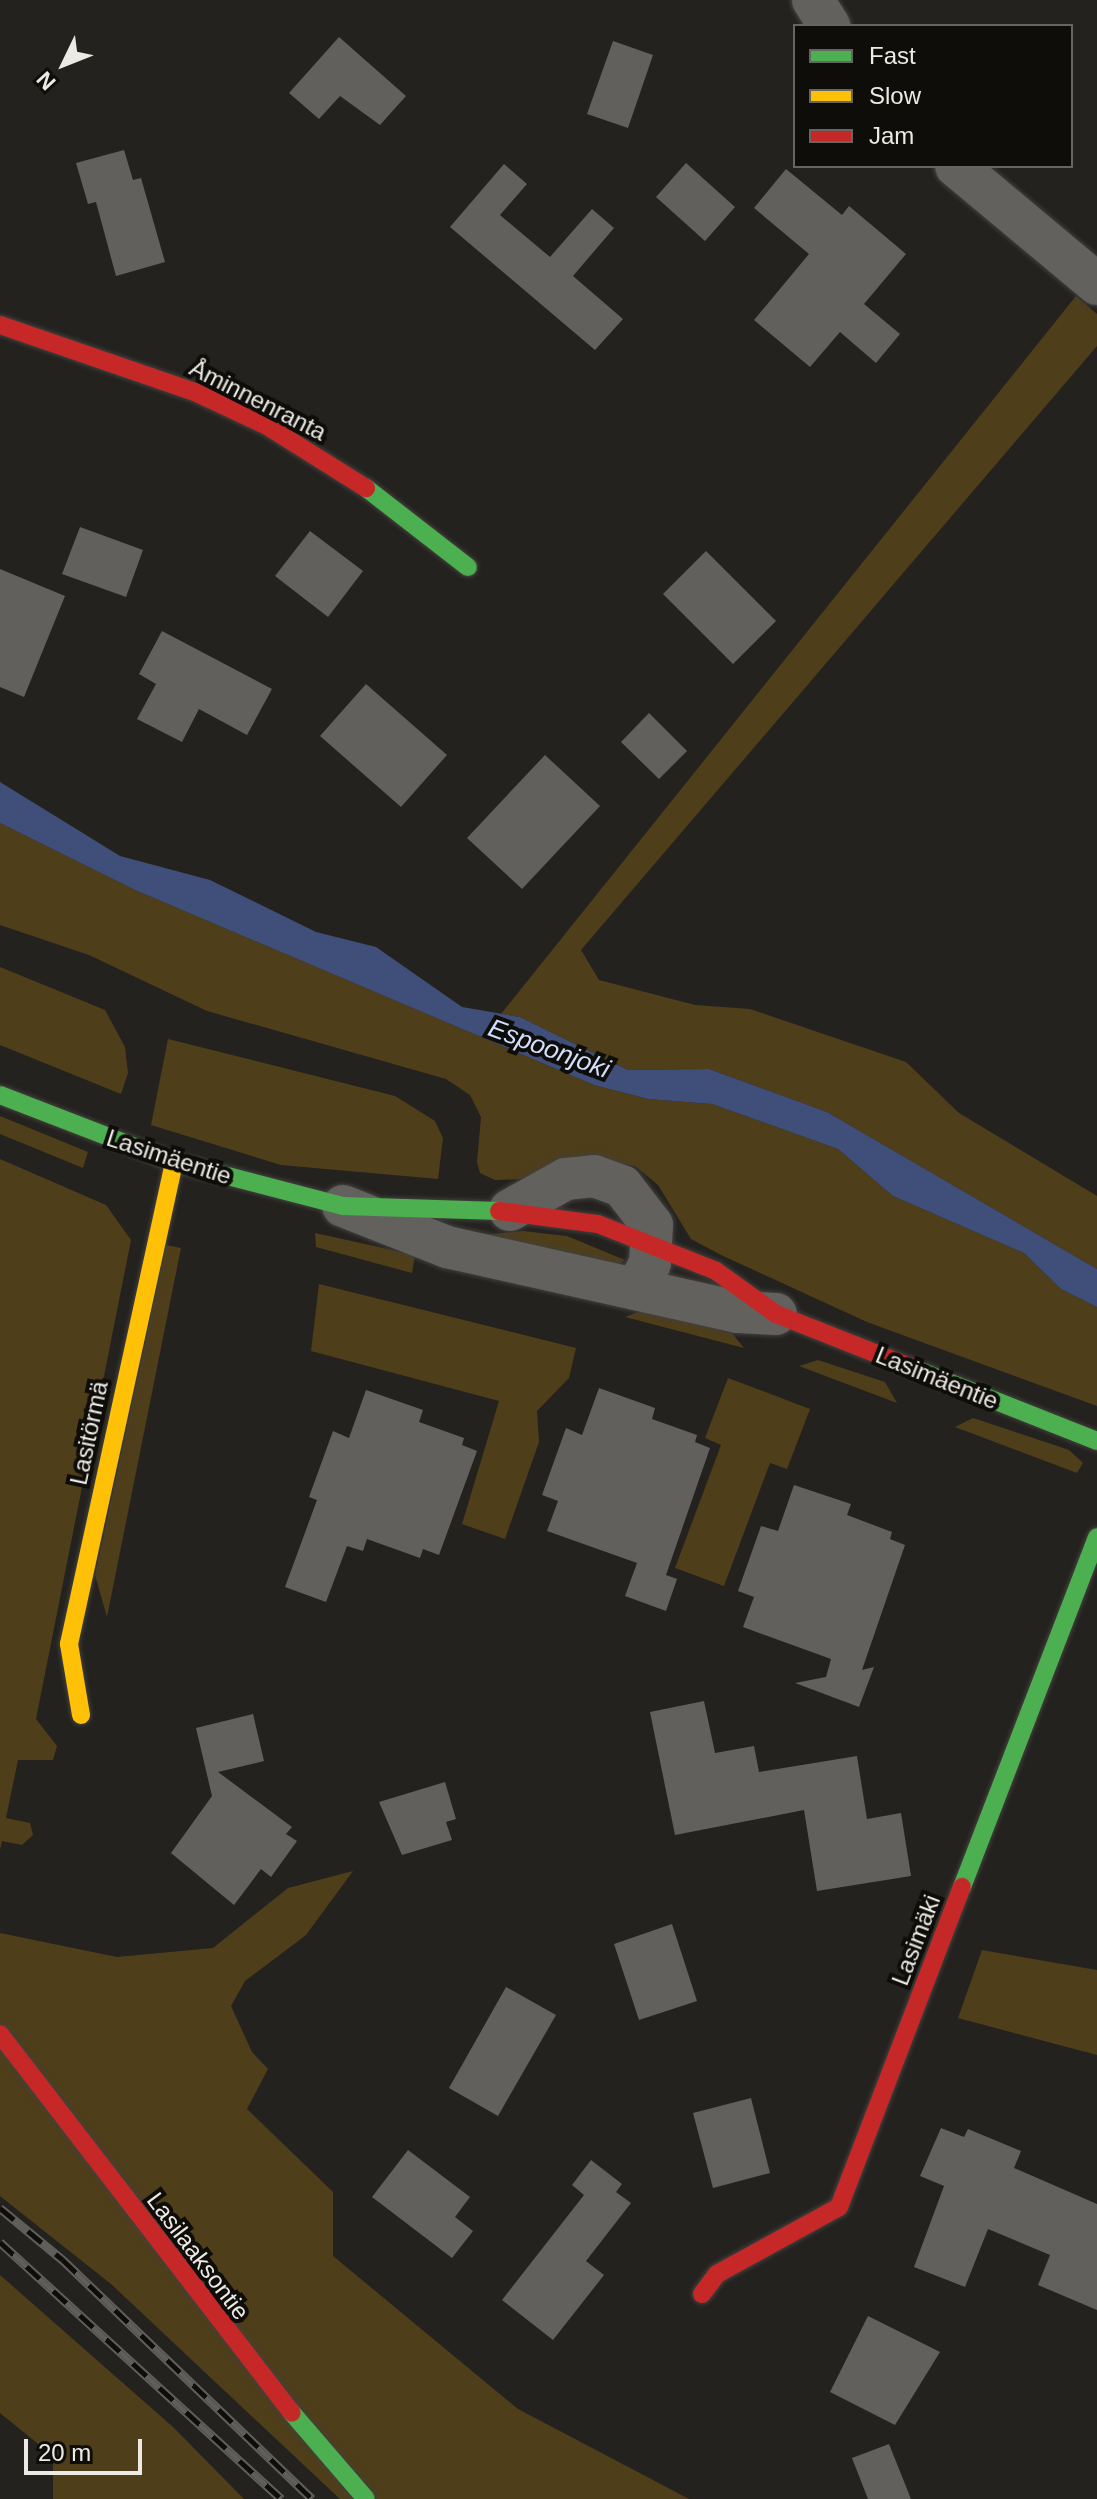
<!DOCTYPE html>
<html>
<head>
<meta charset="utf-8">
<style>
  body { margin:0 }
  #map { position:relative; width:1097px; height:2499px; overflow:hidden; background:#24221f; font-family:Helvetica,sans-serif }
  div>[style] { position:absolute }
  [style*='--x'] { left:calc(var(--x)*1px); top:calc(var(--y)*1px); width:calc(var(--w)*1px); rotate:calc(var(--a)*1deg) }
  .green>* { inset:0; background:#4f3e1a }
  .water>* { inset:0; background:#3f4f7a }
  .building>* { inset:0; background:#62605d }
  .roads { filter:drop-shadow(0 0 2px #42403d) drop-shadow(0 0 2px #42403d) }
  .street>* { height:42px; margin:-21px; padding:0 21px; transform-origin:21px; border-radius:21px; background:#62615e }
  .fast>* { height:18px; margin:-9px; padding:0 9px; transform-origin:9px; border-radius:9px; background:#4caf50 }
  .slow>* { height:18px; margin:-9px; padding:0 9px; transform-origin:9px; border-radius:9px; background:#ffc107 }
  .jam>* { height:18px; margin:-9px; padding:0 9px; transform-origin:9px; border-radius:9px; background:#c62828 }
  .rail>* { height:9px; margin-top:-4.5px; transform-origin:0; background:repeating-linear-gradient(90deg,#0e0d09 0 18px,#605e5b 0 36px); box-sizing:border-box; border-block:2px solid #605e5b }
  span { translate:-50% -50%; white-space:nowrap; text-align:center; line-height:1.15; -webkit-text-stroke:8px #0e0d09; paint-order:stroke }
  .street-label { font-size:24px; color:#eceae5 }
  .water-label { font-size:26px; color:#d2defd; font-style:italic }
  .legend { position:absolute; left:793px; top:24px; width:280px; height:144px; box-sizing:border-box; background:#0e0d09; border:2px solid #676561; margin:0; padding:10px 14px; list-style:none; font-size:24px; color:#eceae5 }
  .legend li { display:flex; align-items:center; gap:16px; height:40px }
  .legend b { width:40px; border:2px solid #676561 }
  .north { position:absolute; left:24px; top:24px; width:80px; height:80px; -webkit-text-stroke:6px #0e0d09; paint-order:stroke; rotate:227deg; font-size:22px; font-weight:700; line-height:32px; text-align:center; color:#eceae5 }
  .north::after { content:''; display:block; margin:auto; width:28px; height:36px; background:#eceae5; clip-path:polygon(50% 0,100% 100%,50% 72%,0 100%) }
  .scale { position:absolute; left:24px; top:2439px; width:118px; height:36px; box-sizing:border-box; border:4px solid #eceae5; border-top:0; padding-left:10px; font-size:24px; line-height:28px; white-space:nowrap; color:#eceae5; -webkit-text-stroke:6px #0e0d09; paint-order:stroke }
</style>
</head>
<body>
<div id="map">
  <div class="green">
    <i style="clip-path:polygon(1076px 296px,1097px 314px,1097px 346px,581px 950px,599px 980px,695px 1005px,750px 1009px,906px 1062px,959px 1113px,1097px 1196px,1097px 1269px,827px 1112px,709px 1069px,628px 1070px,520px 1017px,501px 1014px)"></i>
    <i style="clip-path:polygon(0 823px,135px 890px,594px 1085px,648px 1099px,712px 1104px,838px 1149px,893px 1196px,1024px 1253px,1061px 1289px,1097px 1307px,1097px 1406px,867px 1322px,721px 1255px,691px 1239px,658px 1185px,635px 1166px,588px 1158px,528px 1179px,495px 1180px,480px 1173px,477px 1162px,481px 1117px,470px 1095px,446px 1079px,207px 1011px,89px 955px,0 925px)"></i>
    <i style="clip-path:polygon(0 967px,105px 1010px,125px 1047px,128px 1073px,121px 1094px,0 1045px)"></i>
    <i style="clip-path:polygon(168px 1039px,395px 1096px,435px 1121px,443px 1138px,438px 1179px,281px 1165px,151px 1125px)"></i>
    <i style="clip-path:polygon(0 1116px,88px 1152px,83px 1168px,0 1134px)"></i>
    <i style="clip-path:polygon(0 1159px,106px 1205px,131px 1240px,36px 1719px,57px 1746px,53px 1760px,18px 1760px,6px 1818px,30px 1823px,33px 1835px,22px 1845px,2px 1841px,0 1850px)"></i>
    <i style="clip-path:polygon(523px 1231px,567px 1236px,625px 1260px,617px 1266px,474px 1236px)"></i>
    <i style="clip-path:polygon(315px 1233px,415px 1255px,412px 1273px,316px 1247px)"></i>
    <i style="clip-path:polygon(166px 1245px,181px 1248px,107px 1617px,95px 1575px)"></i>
    <i style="clip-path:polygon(319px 1284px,576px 1348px,569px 1378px,537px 1411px,539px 1442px,505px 1539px,462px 1524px,499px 1401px,311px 1351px)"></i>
    <i style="clip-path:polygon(646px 1309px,727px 1327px,744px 1348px,625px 1317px)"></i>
    <i style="clip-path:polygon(818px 1360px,885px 1382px,897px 1403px,799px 1366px)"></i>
    <i style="clip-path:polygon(728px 1378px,810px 1409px,787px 1469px,770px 1463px,724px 1586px,675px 1568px,721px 1445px,705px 1438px)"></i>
    <i style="clip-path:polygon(973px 1418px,1069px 1450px,1083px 1463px,1077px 1473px,955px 1427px)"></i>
    <i style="clip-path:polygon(353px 1871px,306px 1935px,245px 1981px,231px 2006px,252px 2052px,268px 2069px,247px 2109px,333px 2192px,333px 2256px,518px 2409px,689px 2499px,340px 2499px,111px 2284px,0 2196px,0 1933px,117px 1957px,213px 1948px,288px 1888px)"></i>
    <i style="clip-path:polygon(982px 1950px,1097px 1970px,1097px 2055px,958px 2018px)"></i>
    <i style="clip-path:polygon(0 2275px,173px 2427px,244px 2499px,53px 2499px,53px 2456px,0 2413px)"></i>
  </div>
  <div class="water">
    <i style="clip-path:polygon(0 782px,120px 856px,210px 880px,316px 932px,376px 947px,462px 1007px,520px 1017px,628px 1070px,709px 1069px,827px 1112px,1097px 1269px,1097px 1307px,1061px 1289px,1024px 1253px,893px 1196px,838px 1149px,712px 1104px,648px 1099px,594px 1085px,135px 890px,0 823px)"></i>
  </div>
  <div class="building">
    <i style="clip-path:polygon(339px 37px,406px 96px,380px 125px,340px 96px,319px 119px,289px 93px)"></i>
    <i style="clip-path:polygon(613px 41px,653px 55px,628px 128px,587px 114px)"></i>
    <i style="clip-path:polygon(124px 150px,133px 180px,141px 178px,165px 262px,116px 276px,96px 202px,88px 204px,76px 163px)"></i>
    <i style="clip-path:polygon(686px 163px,735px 207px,705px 241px,656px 197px)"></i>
    <i style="clip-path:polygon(504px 164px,527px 184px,500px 215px,550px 257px,592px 209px,614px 228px,573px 276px,623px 319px,595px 350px,450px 227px)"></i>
    <i style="clip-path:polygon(786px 169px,842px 215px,849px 206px,906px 254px,864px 304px,900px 334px,876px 363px,840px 332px,810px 367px,754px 320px,809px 254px,754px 208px)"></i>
    <i style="clip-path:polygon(80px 527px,143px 550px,126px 597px,62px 574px)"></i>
    <i style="clip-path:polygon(310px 531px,363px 571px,328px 617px,275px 576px)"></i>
    <i style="clip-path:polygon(706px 551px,776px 621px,733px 664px,663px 594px)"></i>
    <i style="clip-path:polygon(0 569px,65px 596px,24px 697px,0 687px)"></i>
    <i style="clip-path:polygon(162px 631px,272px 689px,247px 735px,199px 709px,182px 742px,137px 719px,156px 684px,139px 674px)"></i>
    <i style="clip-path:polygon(366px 684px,447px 755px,401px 807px,320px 736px)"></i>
    <i style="clip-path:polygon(649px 713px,687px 751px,659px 779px,621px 742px)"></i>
    <i style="clip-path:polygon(545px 755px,600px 806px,522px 889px,467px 838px)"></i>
    <i style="clip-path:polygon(599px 1388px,655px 1408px,652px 1419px,697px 1435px,695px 1442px,710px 1448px,666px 1575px,677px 1579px,666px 1611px,625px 1596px,637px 1563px,547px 1531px,558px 1501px,542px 1495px,566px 1428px,582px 1435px)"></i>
    <i style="clip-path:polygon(366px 1390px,423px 1410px,419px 1422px,464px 1438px,462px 1445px,477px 1451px,439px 1555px,423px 1549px,420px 1558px,367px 1539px,363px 1551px,347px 1546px,326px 1602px,285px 1587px,317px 1500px,309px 1497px,333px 1431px,349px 1438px)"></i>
    <i style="clip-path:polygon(794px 1485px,851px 1504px,847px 1515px,892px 1532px,890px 1539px,905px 1545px,862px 1670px,874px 1667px,859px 1707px,795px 1683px,826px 1677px,831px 1659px,743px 1627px,754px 1597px,738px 1591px,761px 1526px,778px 1531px)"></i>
    <i style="clip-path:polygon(704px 1701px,715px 1753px,754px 1746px,759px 1772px,857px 1756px,867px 1819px,901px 1813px,911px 1876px,817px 1891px,804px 1810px,675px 1835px,650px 1712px)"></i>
    <i style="clip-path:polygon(253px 1714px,264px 1761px,218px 1772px,292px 1827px,286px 1834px,297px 1841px,271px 1877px,261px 1869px,234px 1905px,171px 1853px,212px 1796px,196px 1728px)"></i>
    <i style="clip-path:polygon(445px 1782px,456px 1819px,446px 1822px,452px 1840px,402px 1855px,379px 1802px)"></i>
    <i style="clip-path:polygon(672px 1924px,697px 2001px,639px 2020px,614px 1944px)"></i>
    <i style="clip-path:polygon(506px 1987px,556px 2015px,498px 2116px,449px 2088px)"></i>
    <i style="clip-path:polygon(751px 2098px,770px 2173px,713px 2188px,693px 2113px)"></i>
    <i style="clip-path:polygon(941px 2128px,964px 2137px,968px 2129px,1021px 2151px,1014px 2168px,1097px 2204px,1097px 2310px,1038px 2285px,1050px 2255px,988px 2229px,965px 2287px,914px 2267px,944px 2186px,920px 2176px)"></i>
    <i style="clip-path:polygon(408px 2150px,470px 2197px,455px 2217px,473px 2231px,452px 2258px,372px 2197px)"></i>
    <i style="clip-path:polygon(591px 2160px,622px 2184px,616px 2192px,631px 2203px,586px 2261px,604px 2275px,553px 2340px,502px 2300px,584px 2195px,572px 2185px)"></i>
    <i style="clip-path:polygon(868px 2316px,940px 2352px,895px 2425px,830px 2392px)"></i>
    <i style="clip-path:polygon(889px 2444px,911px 2499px,868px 2499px,852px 2458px)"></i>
  </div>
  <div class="roads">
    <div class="street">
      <i style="--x:813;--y:0;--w:31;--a:58"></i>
      <i style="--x:956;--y:166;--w:184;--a:39.9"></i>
      <i style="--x:343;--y:1206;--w:112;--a:21.5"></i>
      <i style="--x:447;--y:1247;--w:298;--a:12.6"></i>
      <i style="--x:738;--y:1312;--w:38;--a:3"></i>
      <i style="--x:510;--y:1210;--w:64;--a:-29"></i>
      <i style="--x:566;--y:1179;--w:28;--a:-6"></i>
      <i style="--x:594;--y:1176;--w:30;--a:20"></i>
      <i style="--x:622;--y:1186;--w:49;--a:52.4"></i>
      <i style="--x:652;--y:1225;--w:38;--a:93"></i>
      <i style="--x:650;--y:1263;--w:16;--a:117"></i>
    </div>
    <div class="fast">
      <i style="--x:366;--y:488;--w:129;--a:37.8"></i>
      <i style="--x:0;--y:1095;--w:186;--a:21.1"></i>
      <i style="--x:174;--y:1162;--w:175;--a:14.6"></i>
      <i style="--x:343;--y:1206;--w:156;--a:1.8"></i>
      <i style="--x:915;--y:1369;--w:196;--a:21.6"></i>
      <i style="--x:962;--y:1887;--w:375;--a:-68.9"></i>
      <i style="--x:292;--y:2413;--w:113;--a:49.3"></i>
    </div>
    <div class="slow">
      <i style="--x:81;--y:1715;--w:72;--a:-99.6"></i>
      <i style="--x:69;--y:1644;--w:493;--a:-77.7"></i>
    </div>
    <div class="jam">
      <i style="--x:0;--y:325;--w:206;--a:19"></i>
      <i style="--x:195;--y:392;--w:80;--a:25.3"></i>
      <i style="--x:267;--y:426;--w:117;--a:32.1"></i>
      <i style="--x:499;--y:1211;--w:100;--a:7.5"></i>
      <i style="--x:598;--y:1224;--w:127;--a:21.7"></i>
      <i style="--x:716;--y:1271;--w:74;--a:35.6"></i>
      <i style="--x:776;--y:1314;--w:149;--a:21.6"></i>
      <i style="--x:0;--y:2034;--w:478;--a:52.4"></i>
      <i style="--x:702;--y:2294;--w:25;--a:-53"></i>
      <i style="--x:717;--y:2274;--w:139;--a:-28.8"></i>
      <i style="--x:839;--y:2207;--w:343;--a:-69"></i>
    </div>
  </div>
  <div class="rail">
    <i style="--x:0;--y:2208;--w:82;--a:39.5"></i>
    <i style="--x:63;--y:2260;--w:345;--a:43.8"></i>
    <i style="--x:0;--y:2242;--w:381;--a:42.4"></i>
  </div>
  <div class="street-label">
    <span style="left:258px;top:400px;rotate:27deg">Åminnenranta</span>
    <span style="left:169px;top:1157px;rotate:18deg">Lasimäentie</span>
    <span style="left:937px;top:1378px;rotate:22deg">Lasimäentie</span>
    <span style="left:89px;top:1433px;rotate:-78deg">Lasitörmä</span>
    <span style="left:916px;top:1940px;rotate:-69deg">Lasimäki</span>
    <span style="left:198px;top:2256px;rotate:53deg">Lasilaaksontie</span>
  </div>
  <div class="water-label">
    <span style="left:549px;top:1049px;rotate:20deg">Espoonjoki</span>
  </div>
  <ul class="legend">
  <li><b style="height:10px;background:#4caf50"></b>Fast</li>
  <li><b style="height:10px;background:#ffc107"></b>Slow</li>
  <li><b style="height:10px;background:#c62828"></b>Jam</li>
  </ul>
  <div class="north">N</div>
  <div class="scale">20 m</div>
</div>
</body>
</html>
